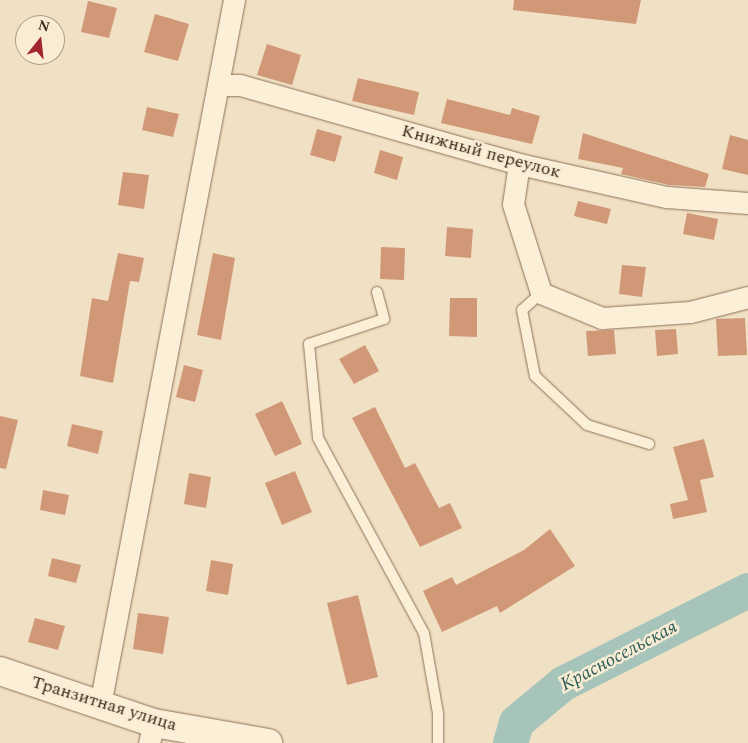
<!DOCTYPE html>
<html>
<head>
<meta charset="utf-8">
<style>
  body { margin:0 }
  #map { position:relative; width:748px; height:743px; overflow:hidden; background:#f1e1c4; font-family:Spectral,serif }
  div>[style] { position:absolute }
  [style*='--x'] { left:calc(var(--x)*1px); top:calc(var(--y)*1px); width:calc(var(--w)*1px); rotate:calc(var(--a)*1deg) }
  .river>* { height:35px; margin:-17.5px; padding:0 17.5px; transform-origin:17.5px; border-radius:17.5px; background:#a6c4ba }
  .building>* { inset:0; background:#d19878 }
  .roads { filter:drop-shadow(0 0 1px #8d7259) drop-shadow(0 0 1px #8d7259) }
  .service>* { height:10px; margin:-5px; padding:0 5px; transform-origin:5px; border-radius:5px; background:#fbefd8 }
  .minor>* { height:21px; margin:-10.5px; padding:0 10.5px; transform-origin:10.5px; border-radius:10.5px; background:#fbefd8 }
  .secondary>* { height:28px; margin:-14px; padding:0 14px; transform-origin:14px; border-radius:14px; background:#fbefd8 }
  span { translate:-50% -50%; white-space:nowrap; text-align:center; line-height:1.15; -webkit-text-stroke:5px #f8ecd4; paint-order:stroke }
  .street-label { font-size:18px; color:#3c2b1e }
  .water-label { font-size:19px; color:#2c5d57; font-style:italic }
  .north { position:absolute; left:15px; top:15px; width:50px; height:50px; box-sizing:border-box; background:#f8ecd4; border:1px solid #ad9f8b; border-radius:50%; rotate:16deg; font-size:14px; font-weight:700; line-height:20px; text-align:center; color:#3c2b1e }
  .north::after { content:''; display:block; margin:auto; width:18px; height:22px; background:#a0252d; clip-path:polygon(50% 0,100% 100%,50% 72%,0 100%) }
</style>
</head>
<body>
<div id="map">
  <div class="river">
    <i style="--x:510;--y:743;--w:22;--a:-74"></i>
    <i style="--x:516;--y:722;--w:61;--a:-39.7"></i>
    <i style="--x:563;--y:683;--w:207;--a:-26.7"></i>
  </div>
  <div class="building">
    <i style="clip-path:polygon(514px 0,641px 0,636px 24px,513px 10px)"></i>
    <i style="clip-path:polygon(88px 1px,117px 8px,109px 38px,81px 32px)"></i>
    <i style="clip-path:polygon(155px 14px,189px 24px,178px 61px,144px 52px)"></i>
    <i style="clip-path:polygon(267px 44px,301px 55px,292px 85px,257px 75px)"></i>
    <i style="clip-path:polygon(358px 78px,419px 92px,414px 115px,352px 101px)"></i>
    <i style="clip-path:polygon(447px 99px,510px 115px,512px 108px,540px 116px,532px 144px,441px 123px)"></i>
    <i style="clip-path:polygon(147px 107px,179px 114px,173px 137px,142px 130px)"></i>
    <i style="clip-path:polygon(317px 129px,342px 136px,335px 162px,310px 155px)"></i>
    <i style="clip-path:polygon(583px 133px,709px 174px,705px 187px,669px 185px,621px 174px,623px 168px,578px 159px)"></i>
    <i style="clip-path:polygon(730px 135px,748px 140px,748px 175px,722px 169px)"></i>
    <i style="clip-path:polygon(380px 150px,403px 157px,397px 180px,374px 173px)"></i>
    <i style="clip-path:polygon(123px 172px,149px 175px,144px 209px,118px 205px)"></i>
    <i style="clip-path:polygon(578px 201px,611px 209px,607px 224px,574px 216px)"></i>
    <i style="clip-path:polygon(687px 213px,718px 219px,714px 240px,683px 234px)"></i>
    <i style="clip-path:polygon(447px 227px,473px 229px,471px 258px,445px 256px)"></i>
    <i style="clip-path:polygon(381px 247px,405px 248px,404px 280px,380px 279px)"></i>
    <i style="clip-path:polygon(118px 253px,144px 258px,139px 282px,130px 281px,113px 383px,80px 376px,92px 298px,108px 301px)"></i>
    <i style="clip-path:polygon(213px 253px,235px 258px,221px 340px,197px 335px)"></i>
    <i style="clip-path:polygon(622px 265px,646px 267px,642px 297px,619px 294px)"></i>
    <i style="clip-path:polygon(450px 298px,477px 298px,477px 337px,449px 336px)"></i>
    <i style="clip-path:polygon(745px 318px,747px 355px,718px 356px,716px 319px)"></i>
    <i style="clip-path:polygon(676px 329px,678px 354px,657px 356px,655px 330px)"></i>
    <i style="clip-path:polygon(614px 330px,616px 354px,588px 356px,586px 331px)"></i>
    <i style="clip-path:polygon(365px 345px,379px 371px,354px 384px,339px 359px)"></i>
    <i style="clip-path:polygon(184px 365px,203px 370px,195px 402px,176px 397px)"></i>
    <i style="clip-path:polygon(282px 401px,302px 444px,275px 456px,255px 414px)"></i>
    <i style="clip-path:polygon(375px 407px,405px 468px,415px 463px,439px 508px,450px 503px,462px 528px,420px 547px,352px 418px)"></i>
    <i style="clip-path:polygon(0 416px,18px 420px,6px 469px,0 468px)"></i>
    <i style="clip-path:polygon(72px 424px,103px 431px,98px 454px,67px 446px)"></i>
    <i style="clip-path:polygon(704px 439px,714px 477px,700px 480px,707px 512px,673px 519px,670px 504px,688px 500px,673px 447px)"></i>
    <i style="clip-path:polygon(295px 471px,312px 512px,282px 525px,265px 483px)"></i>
    <i style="clip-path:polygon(189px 473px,211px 477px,206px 508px,184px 504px)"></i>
    <i style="clip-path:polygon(43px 490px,69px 495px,65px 515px,40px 510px)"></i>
    <i style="clip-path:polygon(550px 529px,575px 566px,500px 613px,497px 606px,442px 632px,423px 591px,452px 577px,456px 585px,524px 550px)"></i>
    <i style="clip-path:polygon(52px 558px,81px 565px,76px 583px,48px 576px)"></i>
    <i style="clip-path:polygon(211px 560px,233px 564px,228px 595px,206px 591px)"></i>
    <i style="clip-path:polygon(358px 595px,378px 677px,347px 685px,327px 603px)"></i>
    <i style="clip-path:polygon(138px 613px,169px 617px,163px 654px,133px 649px)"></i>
    <i style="clip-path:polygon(35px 618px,65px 626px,58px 650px,28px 642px)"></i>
  </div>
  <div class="roads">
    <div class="service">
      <i style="--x:377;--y:292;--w:28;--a:75"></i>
      <i style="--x:384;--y:319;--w:79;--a:161.6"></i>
      <i style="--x:309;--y:344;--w:94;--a:84.5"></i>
      <i style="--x:318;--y:438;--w:222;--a:61.5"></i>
      <i style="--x:424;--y:633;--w:81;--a:80.1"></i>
      <i style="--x:438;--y:713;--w:30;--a:90"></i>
      <i style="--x:541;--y:293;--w:25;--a:138"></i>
      <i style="--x:522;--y:310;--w:67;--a:78.9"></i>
      <i style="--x:535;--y:376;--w:71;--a:43.3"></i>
      <i style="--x:587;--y:425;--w:65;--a:17"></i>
    </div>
    <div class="minor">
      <i style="--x:218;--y:85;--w:22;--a:0"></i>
      <i style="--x:240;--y:85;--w:290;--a:15.8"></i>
      <i style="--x:519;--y:164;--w:152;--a:12.6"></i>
      <i style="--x:667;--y:197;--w:81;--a:4.2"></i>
      <i style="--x:519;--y:164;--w:40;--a:98.5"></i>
      <i style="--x:513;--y:204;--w:93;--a:72.5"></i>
      <i style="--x:541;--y:293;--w:66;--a:22.3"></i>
      <i style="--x:602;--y:318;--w:88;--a:-3.9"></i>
      <i style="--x:690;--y:312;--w:60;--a:-14.5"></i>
      <i style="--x:100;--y:705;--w:718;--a:-79.24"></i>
      <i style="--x:149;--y:743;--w:21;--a:-76"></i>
    </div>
    <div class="secondary">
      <i style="--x:0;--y:671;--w:163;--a:18.7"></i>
      <i style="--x:154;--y:723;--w:116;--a:10"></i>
    </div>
  </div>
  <div class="street-label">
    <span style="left:481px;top:152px;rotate:15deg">Книжный переулок</span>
    <span style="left:104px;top:704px;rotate:17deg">Транзитная улица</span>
  </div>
  <div class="water-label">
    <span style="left:619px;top:656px;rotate:-28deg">Красносельская</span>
  </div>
  <div class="north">N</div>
</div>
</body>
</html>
